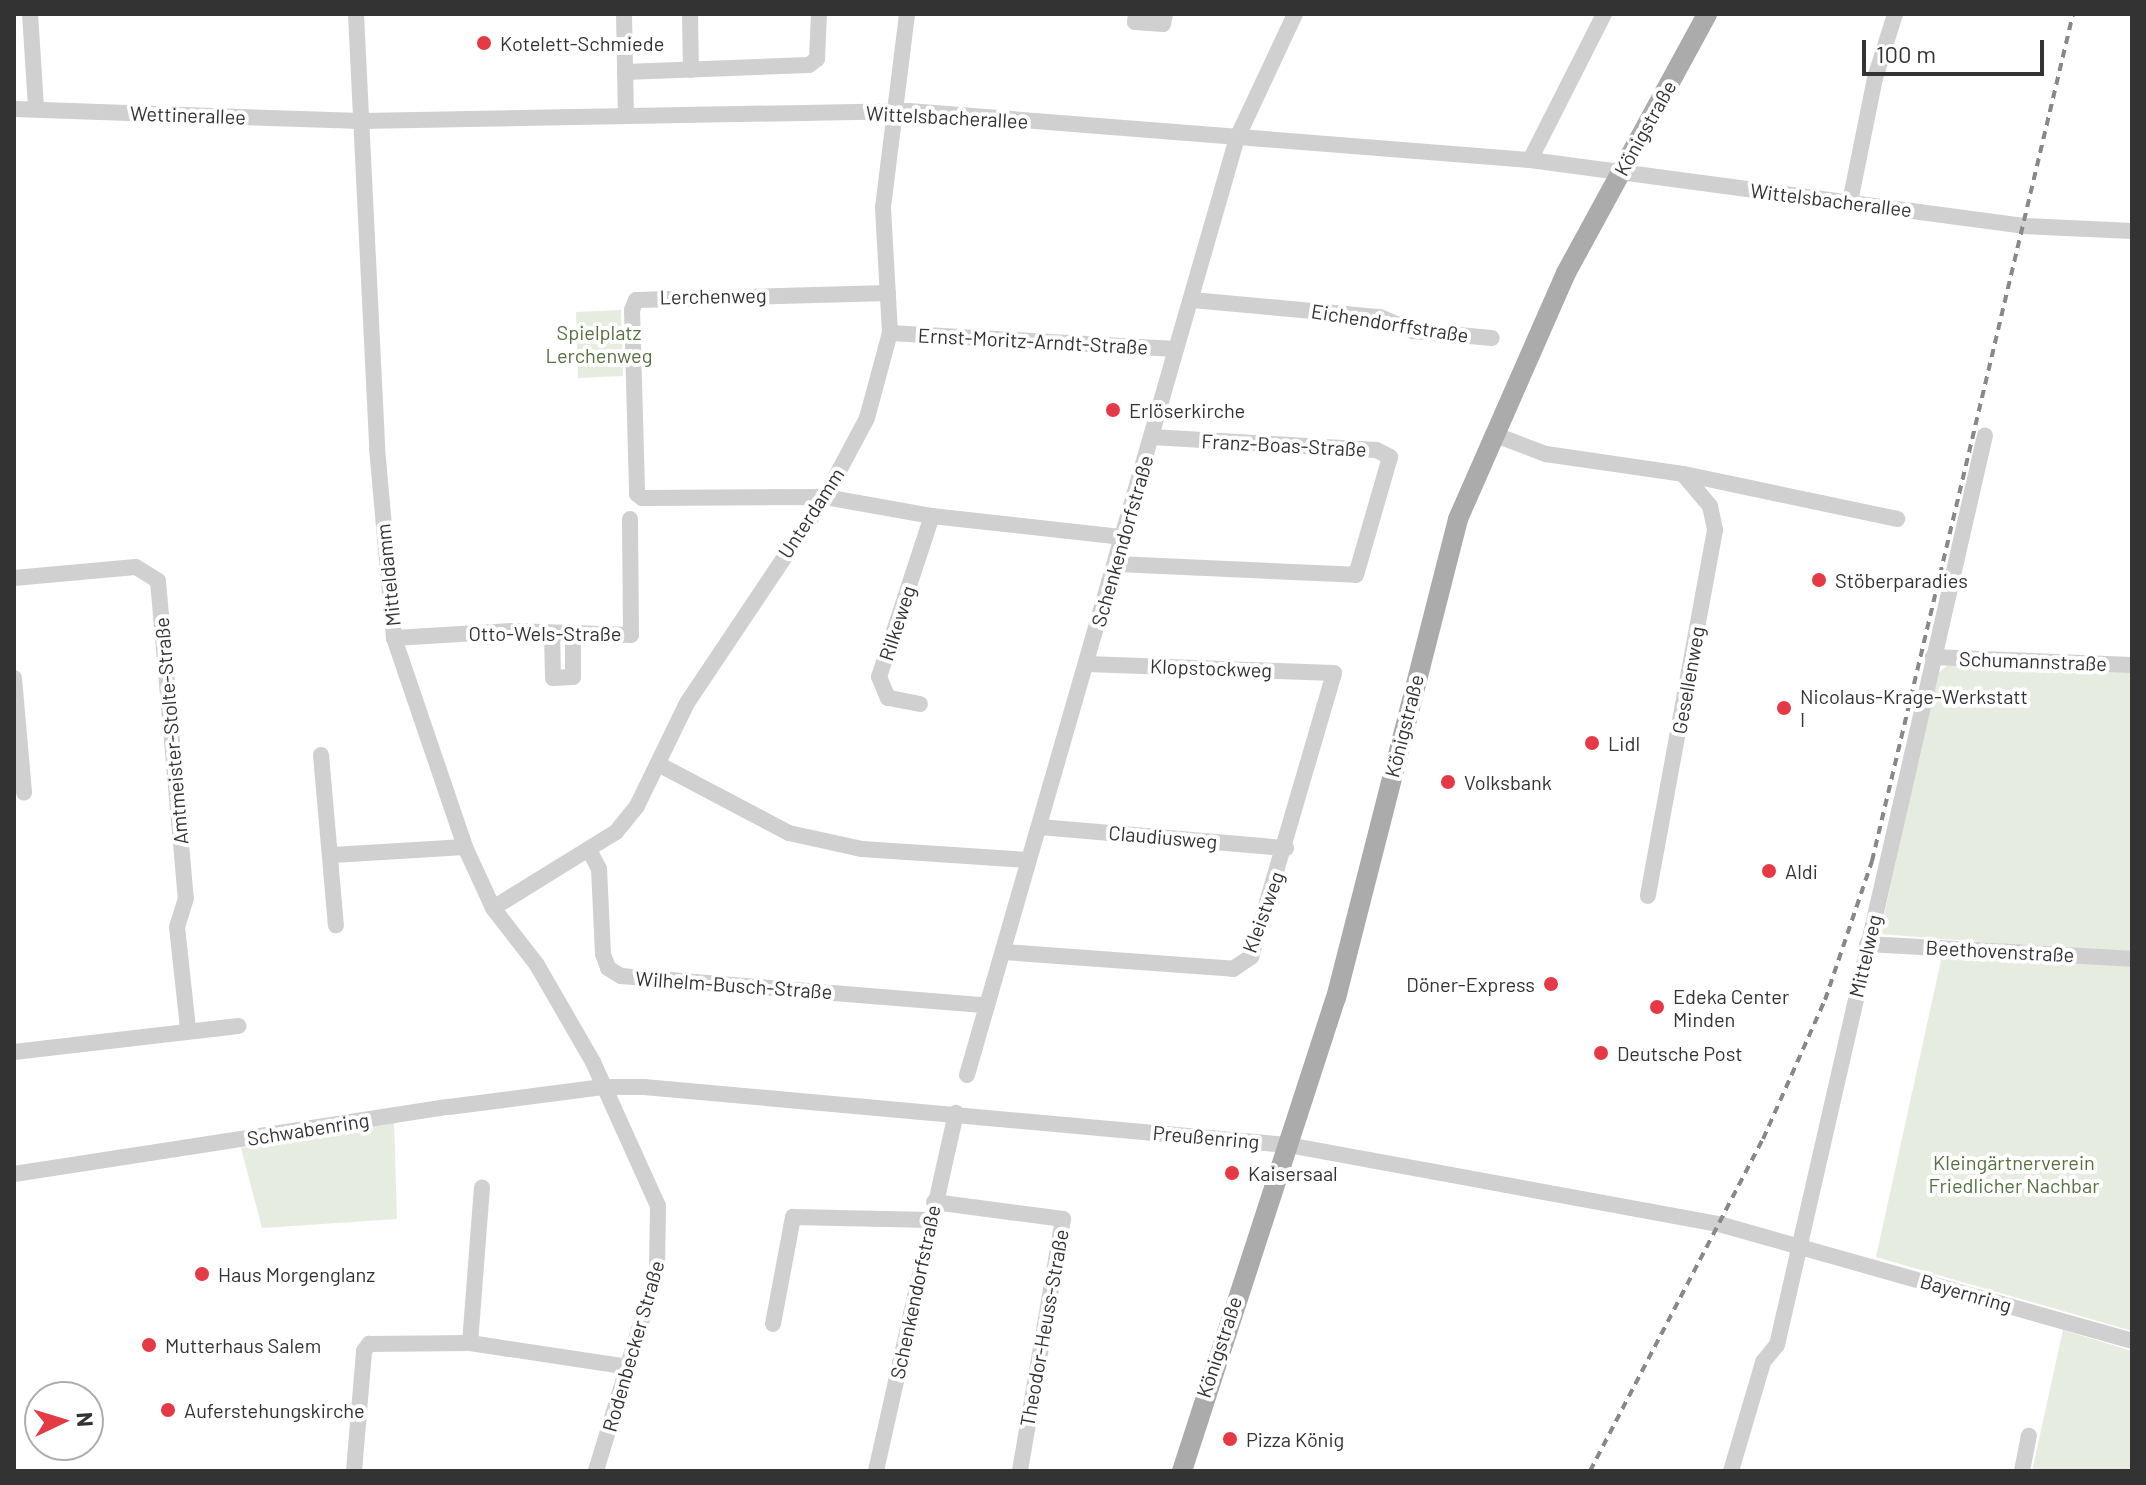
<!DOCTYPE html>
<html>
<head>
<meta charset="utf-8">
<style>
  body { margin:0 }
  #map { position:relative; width:2146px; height:1485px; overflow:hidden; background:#fff; font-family:Barlow,sans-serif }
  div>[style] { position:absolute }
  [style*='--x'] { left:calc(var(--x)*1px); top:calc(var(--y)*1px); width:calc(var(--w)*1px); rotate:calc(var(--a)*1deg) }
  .green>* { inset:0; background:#e6ecdf }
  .minor>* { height:16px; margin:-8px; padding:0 8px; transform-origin:8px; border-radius:8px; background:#d0d0d0 }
  .major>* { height:20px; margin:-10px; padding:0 10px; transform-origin:10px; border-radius:10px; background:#ababab }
  .rail>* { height:4px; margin-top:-2px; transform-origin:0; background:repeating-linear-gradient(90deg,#888 0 8px,transparent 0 14px) }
  .dots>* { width:22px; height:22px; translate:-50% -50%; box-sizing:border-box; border:4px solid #fff; border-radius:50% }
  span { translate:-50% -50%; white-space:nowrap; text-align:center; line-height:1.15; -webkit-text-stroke:8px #fff; paint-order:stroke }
  .poi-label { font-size:20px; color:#333 }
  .left { translate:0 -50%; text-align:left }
  .right { translate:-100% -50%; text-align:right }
  .street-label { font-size:20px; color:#333 }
  .park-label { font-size:20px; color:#56703f }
  .frame { position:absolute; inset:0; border:16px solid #333; pointer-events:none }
  .north { position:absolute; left:24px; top:1381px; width:80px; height:80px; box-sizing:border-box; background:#fff; border:2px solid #adadad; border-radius:50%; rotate:86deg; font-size:22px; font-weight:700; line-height:32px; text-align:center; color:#333 }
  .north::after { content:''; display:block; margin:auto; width:28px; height:36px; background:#e63946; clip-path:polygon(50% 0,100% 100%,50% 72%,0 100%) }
  .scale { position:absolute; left:1862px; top:40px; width:182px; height:36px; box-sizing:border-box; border:4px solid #333; border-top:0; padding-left:10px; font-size:24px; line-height:28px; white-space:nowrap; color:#333; -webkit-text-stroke:6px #fff; paint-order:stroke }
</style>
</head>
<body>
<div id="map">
  <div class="green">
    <i style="clip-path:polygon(621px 310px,623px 376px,578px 378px,576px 312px)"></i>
    <i style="clip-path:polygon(1950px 663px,2132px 668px,2132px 954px,1880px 934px,1936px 675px)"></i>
    <i style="clip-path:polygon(1942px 956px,2132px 965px,2132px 1331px,1876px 1257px)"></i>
    <i style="clip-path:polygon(394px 1122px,397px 1219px,262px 1228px,241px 1148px)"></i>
    <i style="clip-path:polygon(2063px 1330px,2132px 1351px,2132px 1471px,2032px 1471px)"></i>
  </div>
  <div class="minor">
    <i style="--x:30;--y:14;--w:94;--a:86.3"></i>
    <i style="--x:356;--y:14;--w:435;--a:87.2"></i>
    <i style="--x:377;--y:448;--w:191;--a:84.9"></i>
    <i style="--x:394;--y:638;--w:221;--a:71.2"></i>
    <i style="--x:465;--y:847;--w:67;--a:65.3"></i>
    <i style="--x:493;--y:908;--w:72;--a:52.3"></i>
    <i style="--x:537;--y:965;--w:112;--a:60"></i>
    <i style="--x:593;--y:1062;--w:158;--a:65.7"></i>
    <i style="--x:658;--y:1206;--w:64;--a:90.9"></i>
    <i style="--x:657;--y:1270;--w:210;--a:106.9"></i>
    <i style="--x:624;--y:14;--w:102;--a:88.9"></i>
    <i style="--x:690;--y:14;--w:56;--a:89"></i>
    <i style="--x:1136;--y:14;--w:8;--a:97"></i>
    <i style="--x:1135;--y:22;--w:28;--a:4"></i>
    <i style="--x:1163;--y:24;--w:10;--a:-79"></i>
    <i style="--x:625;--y:72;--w:184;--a:-2.2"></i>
    <i style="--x:809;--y:65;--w:10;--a:-37"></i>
    <i style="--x:817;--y:59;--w:45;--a:-87.5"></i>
    <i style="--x:14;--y:109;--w:347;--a:2"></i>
    <i style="--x:361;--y:121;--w:548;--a:-1.05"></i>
    <i style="--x:909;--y:111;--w:623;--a:4.51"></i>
    <i style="--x:1530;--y:160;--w:498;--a:7.6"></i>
    <i style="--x:2024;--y:226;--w:108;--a:2.7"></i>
    <i style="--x:1530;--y:160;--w:164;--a:-63.1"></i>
    <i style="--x:1850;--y:202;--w:126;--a:-78.6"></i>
    <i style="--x:1875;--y:78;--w:67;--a:-72.6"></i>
    <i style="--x:888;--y:293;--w:252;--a:178.4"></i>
    <i style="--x:636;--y:300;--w:11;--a:112"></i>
    <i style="--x:632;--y:310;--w:184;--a:88.4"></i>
    <i style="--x:637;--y:494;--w:6;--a:39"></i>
    <i style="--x:642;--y:498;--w:183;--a:-0.3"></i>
    <i style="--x:825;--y:497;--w:109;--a:10.1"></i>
    <i style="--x:932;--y:516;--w:190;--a:6.3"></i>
    <i style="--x:1192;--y:300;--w:189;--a:5.2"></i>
    <i style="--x:1380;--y:317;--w:36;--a:23"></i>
    <i style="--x:1413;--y:331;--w:79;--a:5.1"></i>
    <i style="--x:890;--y:333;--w:286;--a:3.2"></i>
    <i style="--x:1493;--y:434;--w:57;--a:20.7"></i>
    <i style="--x:1546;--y:454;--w:138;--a:8.3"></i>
    <i style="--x:1683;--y:474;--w:42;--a:49.8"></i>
    <i style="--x:1710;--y:506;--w:25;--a:78"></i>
    <i style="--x:1715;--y:530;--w:372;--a:100.4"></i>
    <i style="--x:1684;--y:474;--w:218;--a:11.9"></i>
    <i style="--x:1117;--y:564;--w:239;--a:2.6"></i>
    <i style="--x:1356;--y:575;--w:123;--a:-73.9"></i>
    <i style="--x:1390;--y:457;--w:16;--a:-153"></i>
    <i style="--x:1376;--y:450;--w:225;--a:-176.7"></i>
    <i style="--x:14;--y:578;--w:122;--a:-5.2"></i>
    <i style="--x:136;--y:567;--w:26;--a:32"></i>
    <i style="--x:158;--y:581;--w:318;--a:85"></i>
    <i style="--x:186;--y:898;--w:30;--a:107"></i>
    <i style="--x:177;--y:927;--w:103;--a:83.8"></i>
    <i style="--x:552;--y:633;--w:45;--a:88.7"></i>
    <i style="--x:553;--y:678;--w:20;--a:-3"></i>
    <i style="--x:573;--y:677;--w:42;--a:-90"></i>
    <i style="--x:394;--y:638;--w:117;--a:-3.4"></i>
    <i style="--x:511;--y:631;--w:120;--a:1.9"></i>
    <i style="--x:631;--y:635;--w:116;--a:-90.5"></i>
    <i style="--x:1933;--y:657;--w:199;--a:2.3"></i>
    <i style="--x:14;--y:678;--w:115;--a:85"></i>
    <i style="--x:920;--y:704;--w:33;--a:-169"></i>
    <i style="--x:888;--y:698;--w:23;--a:-113"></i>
    <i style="--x:879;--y:677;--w:169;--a:-71.8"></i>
    <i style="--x:321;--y:755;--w:171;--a:85"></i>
    <i style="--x:658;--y:764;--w:148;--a:27.8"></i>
    <i style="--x:789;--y:833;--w:75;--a:12.4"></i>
    <i style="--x:862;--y:849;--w:164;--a:3.8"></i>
    <i style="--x:1040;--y:827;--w:247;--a:4.9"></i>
    <i style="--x:589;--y:850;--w:21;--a:62"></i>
    <i style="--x:599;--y:869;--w:85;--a:87.3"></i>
    <i style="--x:603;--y:954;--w:15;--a:70"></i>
    <i style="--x:608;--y:968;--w:15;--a:32"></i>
    <i style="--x:621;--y:976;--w:363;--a:4.6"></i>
    <i style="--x:333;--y:855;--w:132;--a:-3.5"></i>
    <i style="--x:493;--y:908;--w:145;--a:-31.7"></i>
    <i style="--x:616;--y:832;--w:33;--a:-51"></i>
    <i style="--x:637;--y:806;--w:114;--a:-64.1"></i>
    <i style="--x:687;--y:703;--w:248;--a:-56.2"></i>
    <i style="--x:825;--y:497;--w:89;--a:-62"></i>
    <i style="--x:867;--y:418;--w:88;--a:-74.9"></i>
    <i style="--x:890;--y:333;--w:126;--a:-93.2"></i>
    <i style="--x:883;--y:207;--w:194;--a:-82.9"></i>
    <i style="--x:1867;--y:944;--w:265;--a:3.2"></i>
    <i style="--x:1004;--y:952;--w:230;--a:4.2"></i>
    <i style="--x:1233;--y:969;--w:22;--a:-34"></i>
    <i style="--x:1251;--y:957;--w:296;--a:-73.7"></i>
    <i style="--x:1334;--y:673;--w:247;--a:-177.9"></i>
    <i style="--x:14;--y:1052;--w:226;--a:-6.6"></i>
    <i style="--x:967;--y:1075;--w:975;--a:-73.93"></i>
    <i style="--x:1237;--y:138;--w:137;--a:-64.9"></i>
    <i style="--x:14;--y:1174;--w:440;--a:-8.8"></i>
    <i style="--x:449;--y:1107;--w:155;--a:-7.4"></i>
    <i style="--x:603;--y:1087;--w:41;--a:0"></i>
    <i style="--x:644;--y:1087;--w:647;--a:5.15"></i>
    <i style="--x:1288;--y:1145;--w:438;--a:10.4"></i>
    <i style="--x:1719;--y:1224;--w:429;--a:15.8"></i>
    <i style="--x:934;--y:1202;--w:130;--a:7.5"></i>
    <i style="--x:1063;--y:1219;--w:256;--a:99.7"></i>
    <i style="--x:773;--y:1324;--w:109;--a:-79.4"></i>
    <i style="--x:793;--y:1217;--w:138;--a:1.2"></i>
    <i style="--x:470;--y:1343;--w:156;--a:-85.6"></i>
    <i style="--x:354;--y:1471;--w:120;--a:-85.2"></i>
    <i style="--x:364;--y:1351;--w:9;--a:-54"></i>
    <i style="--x:369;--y:1344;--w:101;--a:-0.6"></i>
    <i style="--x:470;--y:1343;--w:160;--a:8.6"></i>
    <i style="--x:876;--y:1471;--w:367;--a:-77.4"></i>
    <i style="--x:1731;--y:1471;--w:114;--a:-73.6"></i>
    <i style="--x:1763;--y:1362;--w:22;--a:-51"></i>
    <i style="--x:1777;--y:1345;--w:933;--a:-77.12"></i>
    <i style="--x:2022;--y:1471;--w:36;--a:-79"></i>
  </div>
  <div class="major">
    <i style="--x:1182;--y:1471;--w:497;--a:-72"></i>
    <i style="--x:1336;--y:998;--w:494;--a:-75.7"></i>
    <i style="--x:1458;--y:519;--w:269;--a:-66.3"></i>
    <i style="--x:1566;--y:273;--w:295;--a:-61.4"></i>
  </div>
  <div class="rail">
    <i style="--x:1590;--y:1471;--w:374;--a:-62.5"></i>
    <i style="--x:1763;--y:1139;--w:152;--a:-66"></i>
    <i style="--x:1825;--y:1000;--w:147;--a:-71.3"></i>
    <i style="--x:1872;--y:861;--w:871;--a:-76.65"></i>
  </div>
  <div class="dots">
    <i style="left:484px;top:43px;background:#e63946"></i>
    <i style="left:1113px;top:410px;background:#e63946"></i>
    <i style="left:1819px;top:580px;background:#e63946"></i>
    <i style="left:1784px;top:708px;background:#e63946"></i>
    <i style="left:1592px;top:743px;background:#e63946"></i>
    <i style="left:1448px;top:782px;background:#e63946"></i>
    <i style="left:1769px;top:871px;background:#e63946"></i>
    <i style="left:1551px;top:984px;background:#e63946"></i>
    <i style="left:1657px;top:1007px;background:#e63946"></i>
    <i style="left:1601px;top:1053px;background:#e63946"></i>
    <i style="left:1232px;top:1173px;background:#e63946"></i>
    <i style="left:202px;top:1274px;background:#e63946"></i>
    <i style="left:149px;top:1345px;background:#e63946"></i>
    <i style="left:168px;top:1410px;background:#e63946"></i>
    <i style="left:1230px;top:1439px;background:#e63946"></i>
  </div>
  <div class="poi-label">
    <span class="left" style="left:500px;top:43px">Kotelett-Schmiede</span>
    <span class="left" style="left:1129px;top:410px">Erlöserkirche</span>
    <span class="left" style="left:1835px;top:580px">Stöberparadies</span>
    <span class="left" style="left:1800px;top:708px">Nicolaus-Krage-Werkstatt<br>I</span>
    <span class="left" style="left:1608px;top:743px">Lidl</span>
    <span class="left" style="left:1464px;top:782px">Volksbank</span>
    <span class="left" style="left:1785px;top:871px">Aldi</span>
    <span class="right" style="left:1535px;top:984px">Döner-Express</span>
    <span class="left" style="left:1673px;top:1008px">Edeka Center<br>Minden</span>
    <span class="left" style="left:1617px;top:1053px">Deutsche Post</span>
    <span class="left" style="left:1248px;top:1173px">Kaisersaal</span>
    <span class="left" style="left:218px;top:1274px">Haus Morgenglanz</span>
    <span class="left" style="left:165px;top:1345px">Mutterhaus Salem</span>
    <span class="left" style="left:184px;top:1410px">Auferstehungskirche</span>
    <span class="left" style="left:1246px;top:1439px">Pizza König</span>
  </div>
  <div class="street-label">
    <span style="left:188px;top:115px;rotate:2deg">Wettinerallee</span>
    <span style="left:947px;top:117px;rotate:3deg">Wittelsbacherallee</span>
    <span style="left:1645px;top:128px;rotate:-61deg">Königstraße</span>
    <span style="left:1831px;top:200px;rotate:7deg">Wittelsbacherallee</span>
    <span style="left:713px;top:296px;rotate:-1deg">Lerchenweg</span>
    <span style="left:1390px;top:323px;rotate:9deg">Eichendorffstraße</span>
    <span style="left:1033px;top:341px;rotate:3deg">Ernst-Moritz-Arndt-Straße</span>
    <span style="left:1284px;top:445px;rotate:3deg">Franz-Boas-Straße</span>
    <span style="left:811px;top:513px;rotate:-57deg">Unterdamm</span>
    <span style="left:1122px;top:541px;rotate:-74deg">Schenkendorfstraße</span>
    <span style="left:388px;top:575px;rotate:-96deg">Mitteldamm</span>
    <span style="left:897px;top:623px;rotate:-72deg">Rilkeweg</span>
    <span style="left:545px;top:633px">Otto-Wels-Straße</span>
    <span style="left:2033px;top:661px;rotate:2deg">Schumannstraße</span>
    <span style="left:1211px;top:668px;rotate:2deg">Klopstockweg</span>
    <span style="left:1688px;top:680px;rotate:-80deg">Gesellenweg</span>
    <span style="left:1404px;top:726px;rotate:-76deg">Königstraße</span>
    <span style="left:171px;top:731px;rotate:-95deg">Amtmeister-Stolte-Straße</span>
    <span style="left:1163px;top:837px;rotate:5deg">Claudiusweg</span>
    <span style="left:1263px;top:912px;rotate:-70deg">Kleistweg</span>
    <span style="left:2000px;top:951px;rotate:3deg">Beethovenstraße</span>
    <span style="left:1865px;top:956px;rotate:-77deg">Mittelweg</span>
    <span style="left:734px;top:985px;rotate:4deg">Wilhelm-Busch-Straße</span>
    <span style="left:308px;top:1129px;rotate:-9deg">Schwabenring</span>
    <span style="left:1206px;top:1137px;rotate:5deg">Preußenring</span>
    <span style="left:915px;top:1292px;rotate:-78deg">Schenkendorfstraße</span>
    <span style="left:1966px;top:1293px;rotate:16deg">Bayernring</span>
    <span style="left:1044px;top:1328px;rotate:-80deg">Theodor-Heuss-Straße</span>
    <span style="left:633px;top:1346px;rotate:-74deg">Rodenbecker Straße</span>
    <span style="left:1219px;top:1347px;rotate:-72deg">Königstraße</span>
  </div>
  <div class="park-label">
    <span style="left:599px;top:344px">Spielplatz<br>Lerchenweg</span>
    <span style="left:2014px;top:1174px">Kleingärtnerverein<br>Friedlicher Nachbar</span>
  </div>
  <div class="frame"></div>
  <div class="north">N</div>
  <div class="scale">100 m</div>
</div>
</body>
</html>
